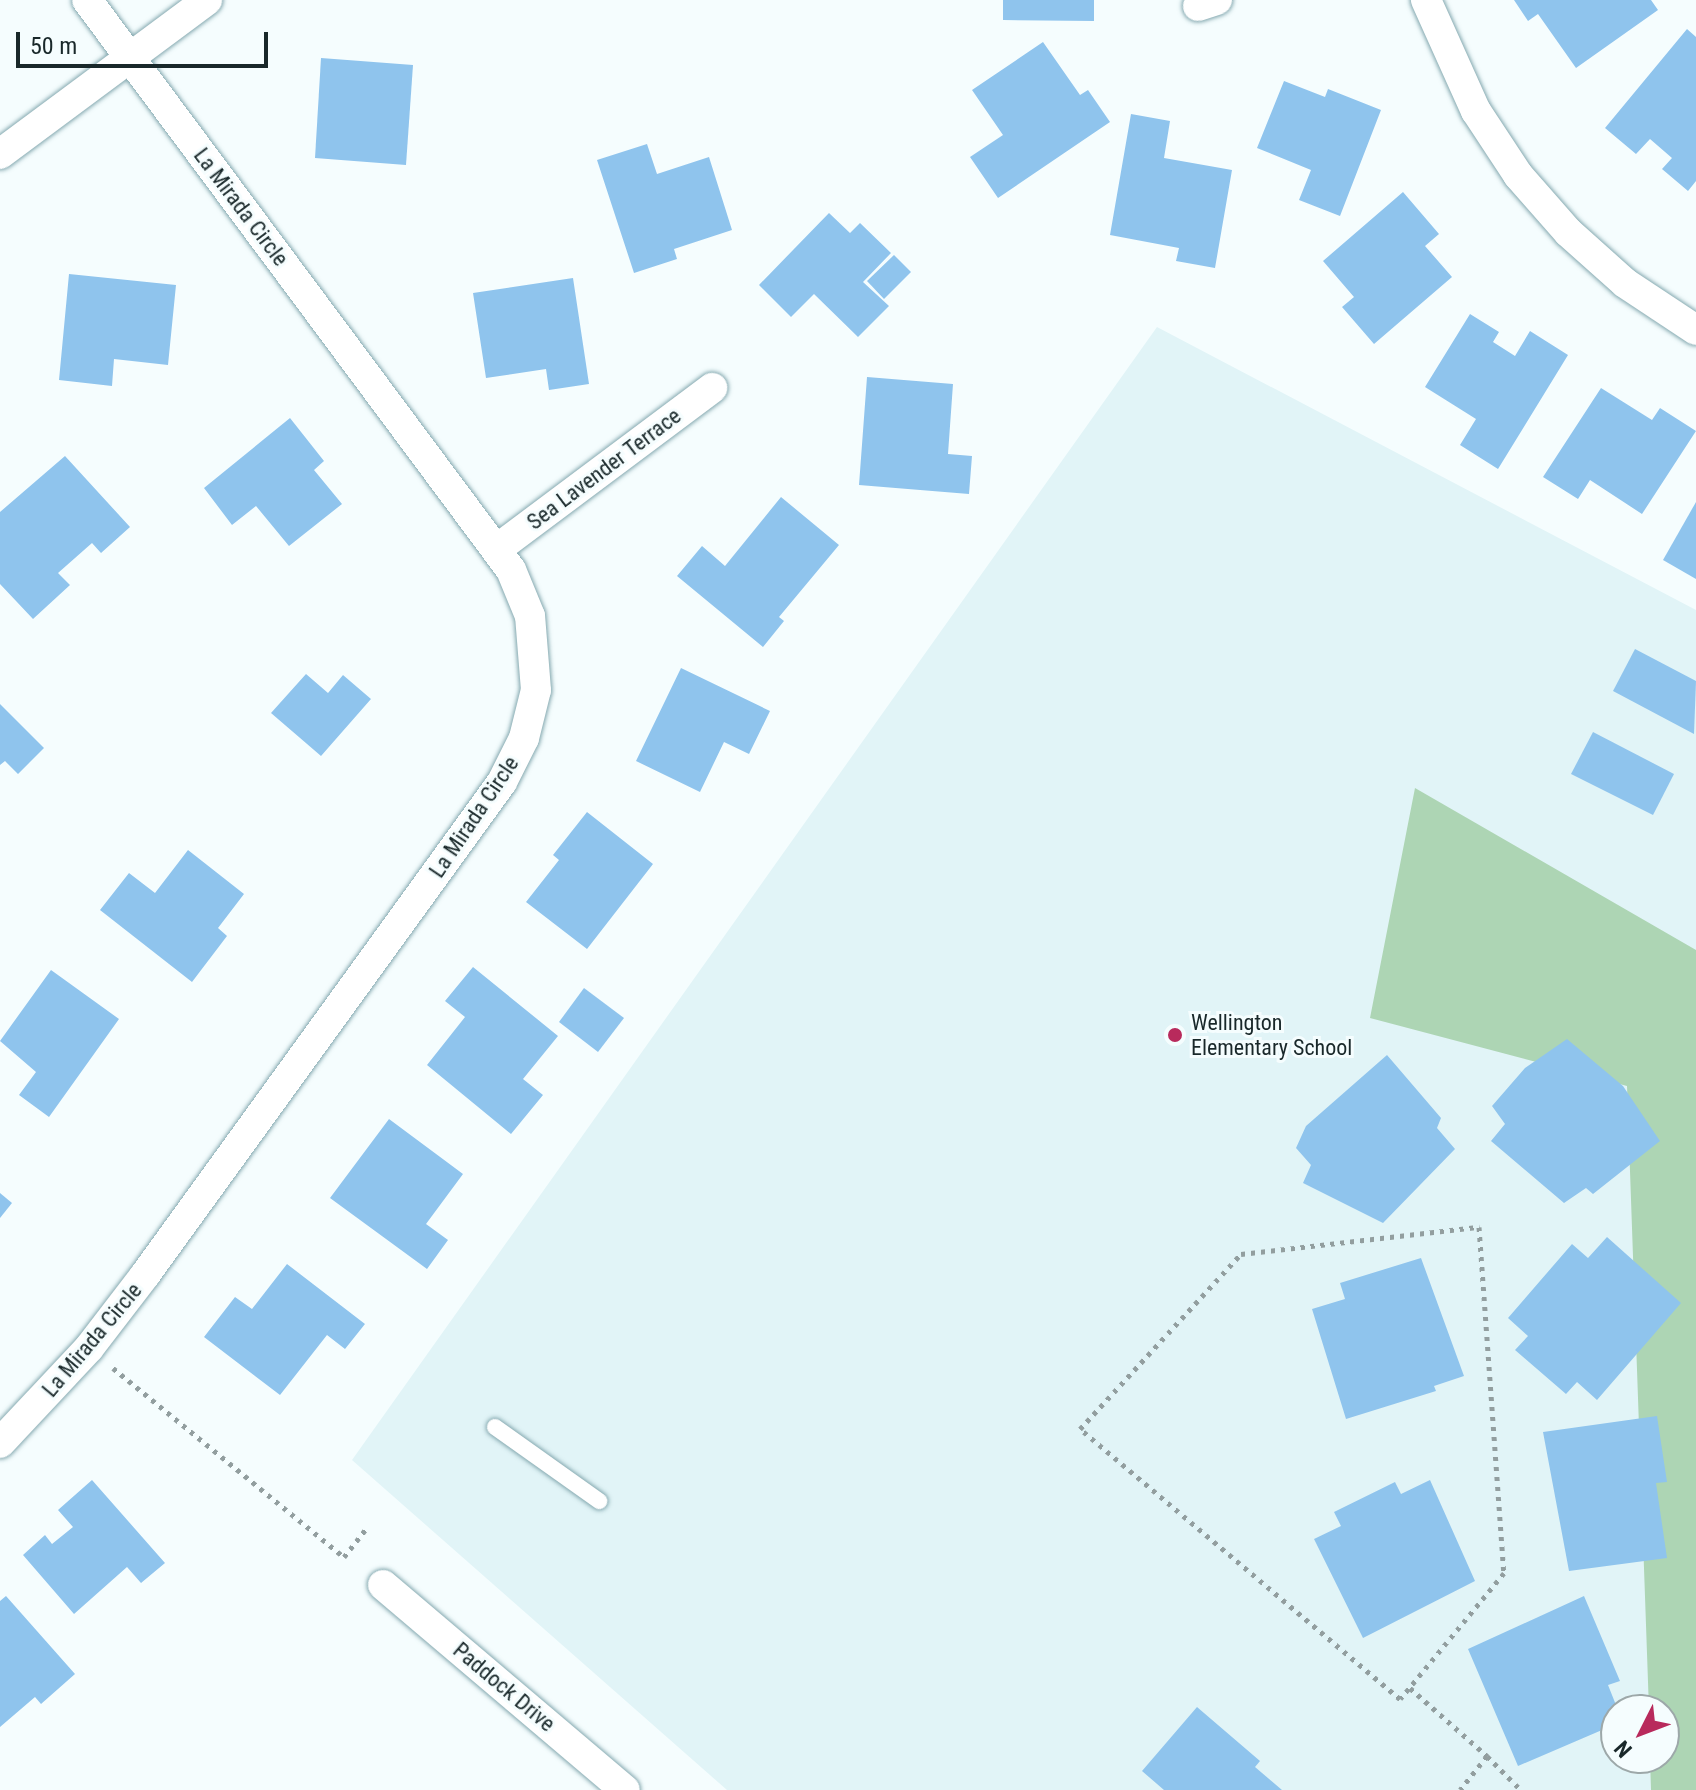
<!DOCTYPE html>
<html>
<head>
<meta charset="utf-8">
<style>
  body { margin:0 }
  #map { position:relative; width:1696px; height:1790px; overflow:hidden; background:#f5fdfe; font-family:"Roboto Condensed",sans-serif }
  div>[style] { position:absolute }
  [style*='--x'] { left:calc(var(--x)*1px); top:calc(var(--y)*1px); width:calc(var(--w)*1px); rotate:calc(var(--a)*1deg) }
  .built>* { inset:0; background:#e1f4f7 }
  .green>* { inset:0; background:#add5b4 }
  .building>* { inset:0; background:#8fc4ed }
  .path>* { height:5px; margin-top:-2.5px; transform-origin:0; background:repeating-linear-gradient(90deg,#929e9f 0 4px,transparent 0 10px) }
  .roads { filter:drop-shadow(0 0 2px #85a9b0) drop-shadow(0 0 2px #85a9b0) }
  .lane>* { height:16px; margin:-8px; padding:0 8px; transform-origin:8px; border-radius:8px; background:#fff }
  .street>* { height:30px; margin:-15px; padding:0 15px; transform-origin:15px; border-radius:15px; background:#fff }
  .dots>* { width:22px; height:22px; translate:-50% -50%; box-sizing:border-box; border:4px solid #f5fdfe; border-radius:50% }
  span { translate:-50% -50%; white-space:nowrap; text-align:center; line-height:1.15; -webkit-text-stroke:6px #f5fdfe; paint-order:stroke }
  .street-label { font-size:22px; color:#19282a }
  .poi-label { font-size:22px; color:#19282a }
  .left { translate:0 -50%; text-align:left }
  .north { position:absolute; left:1600px; top:1694px; width:80px; height:80px; box-sizing:border-box; background:#f5fdfe; border:2px solid #9da8a9; border-radius:50%; rotate:228deg; font-size:22px; font-weight:700; line-height:32px; text-align:center; color:#19282a }
  .north::after { content:''; display:block; margin:auto; width:28px; height:36px; background:#b82a5c; clip-path:polygon(50% 0,100% 100%,50% 72%,0 100%) }
  .scale { position:absolute; left:16px; top:32px; width:252px; height:36px; box-sizing:border-box; border:4px solid #19282a; border-top:0; padding-left:10px; font-size:24px; line-height:28px; white-space:nowrap; color:#19282a; -webkit-text-stroke:6px #f5fdfe; paint-order:stroke }
</style>
</head>
<body>
<div id="map">
  <div class="built">
    <i style="clip-path:polygon(evenodd,1157px 327px,1696px 610px,1696px 1790px,727px 1790px,352px 1460px,1157px 327px,1616px 1710px,1664px 1710px,1664px 1758px,1616px 1758px,1616px 1710px)"></i>
  </div>
  <div class="green">
    <i style="clip-path:polygon(1415px 788px,1696px 950px,1696px 1790px,1651px 1790px,1650px 1758px,1664px 1758px,1664px 1710px,1649px 1710px,1627px 1086px,1370px 1018px)"></i>
  </div>
  <div class="building">
    <i style="clip-path:polygon(1003px 0,1094px 0,1094px 21px,1003px 20px)"></i>
    <i style="clip-path:polygon(1514px 0,1651px 0,1658px 10px,1576px 68px,1538px 14px,1528px 21px)"></i>
    <i style="clip-path:polygon(1687px 29px,1696px 37px,1696px 181px,1688px 191px,1662px 169px,1672px 158px,1650px 139px,1636px 154px,1605px 128px)"></i>
    <i style="clip-path:polygon(1043px 42px,1080px 95px,1088px 90px,1110px 122px,998px 198px,970px 157px,1003px 135px,972px 90px)"></i>
    <i style="clip-path:polygon(321px 58px,413px 65px,406px 165px,315px 158px)"></i>
    <i style="clip-path:polygon(1284px 81px,1325px 97px,1328px 89px,1381px 110px,1340px 216px,1299px 200px,1311px 170px,1257px 148px)"></i>
    <i style="clip-path:polygon(1131px 114px,1170px 121px,1164px 158px,1232px 170px,1215px 268px,1176px 261px,1179px 248px,1110px 235px)"></i>
    <i style="clip-path:polygon(647px 144px,657px 174px,709px 157px,732px 230px,674px 249px,677px 259px,634px 273px,597px 160px)"></i>
    <i style="clip-path:polygon(1403px 192px,1439px 234px,1425px 246px,1452px 277px,1374px 344px,1342px 307px,1354px 297px,1323px 261px)"></i>
    <i style="clip-path:polygon(829px 213px,850px 233px,860px 223px,891px 253px,863px 282px,889px 306px,858px 337px,814px 294px,791px 317px,759px 285px)"></i>
    <i style="clip-path:polygon(894px 255px,911px 272px,884px 299px,867px 281px)"></i>
    <i style="clip-path:polygon(69px 274px,176px 285px,168px 365px,114px 359px,112px 386px,59px 380px)"></i>
    <i style="clip-path:polygon(573px 278px,589px 384px,549px 390px,546px 369px,486px 378px,473px 293px)"></i>
    <i style="clip-path:polygon(1470px 314px,1499px 332px,1493px 342px,1515px 356px,1530px 331px,1568px 355px,1498px 469px,1460px 445px,1476px 419px,1425px 387px)"></i>
    <i style="clip-path:polygon(867px 377px,953px 384px,948px 454px,972px 456px,969px 494px,859px 485px)"></i>
    <i style="clip-path:polygon(1601px 388px,1652px 420px,1660px 408px,1696px 431px,1642px 514px,1590px 480px,1578px 499px,1543px 477px)"></i>
    <i style="clip-path:polygon(290px 418px,324px 461px,314px 470px,342px 504px,289px 546px,256px 506px,232px 525px,204px 488px)"></i>
    <i style="clip-path:polygon(65px 456px,130px 527px,101px 553px,92px 543px,58px 573px,70px 585px,33px 619px,0 584px,0 512px)"></i>
    <i style="clip-path:polygon(781px 497px,839px 545px,779px 617px,784px 621px,763px 647px,677px 576px,702px 546px,725px 566px)"></i>
    <i style="clip-path:polygon(1696px 502px,1696px 579px,1663px 560px)"></i>
    <i style="clip-path:polygon(1635px 649px,1696px 681px,1694px 734px,1613px 691px)"></i>
    <i style="clip-path:polygon(681px 668px,770px 711px,749px 754px,724px 742px,700px 792px,636px 761px)"></i>
    <i style="clip-path:polygon(306px 674px,328px 693px,343px 675px,371px 699px,321px 756px,271px 713px)"></i>
    <i style="clip-path:polygon(0 704px,44px 748px,18px 774px,5px 761px,0 765px)"></i>
    <i style="clip-path:polygon(1593px 732px,1674px 774px,1653px 815px,1571px 774px)"></i>
    <i style="clip-path:polygon(587px 812px,653px 864px,587px 949px,526px 902px,559px 860px,553px 855px)"></i>
    <i style="clip-path:polygon(188px 850px,244px 894px,218px 928px,227px 936px,192px 982px,100px 910px,129px 873px,155px 893px)"></i>
    <i style="clip-path:polygon(473px 967px,558px 1036px,523px 1079px,543px 1095px,511px 1134px,427px 1065px,465px 1017px,445px 1001px)"></i>
    <i style="clip-path:polygon(51px 970px,119px 1019px,49px 1117px,19px 1095px,36px 1072px,0 1041px)"></i>
    <i style="clip-path:polygon(584px 988px,624px 1018px,598px 1052px,559px 1022px)"></i>
    <i style="clip-path:polygon(1567px 1039px,1623px 1086px,1660px 1141px,1593px 1194px,1586px 1188px,1564px 1203px,1491px 1141px,1505px 1124px,1492px 1106px,1525px 1068px)"></i>
    <i style="clip-path:polygon(1387px 1055px,1441px 1118px,1437px 1128px,1455px 1149px,1383px 1223px,1303px 1183px,1311px 1165px,1296px 1148px,1306px 1126px)"></i>
    <i style="clip-path:polygon(389px 1119px,463px 1174px,426px 1224px,448px 1240px,427px 1269px,330px 1198px)"></i>
    <i style="clip-path:polygon(0 1193px,12px 1203px,0 1218px)"></i>
    <i style="clip-path:polygon(1607px 1237px,1681px 1303px,1597px 1400px,1577px 1382px,1566px 1394px,1515px 1350px,1528px 1336px,1508px 1318px,1572px 1244px,1588px 1258px)"></i>
    <i style="clip-path:polygon(1421px 1258px,1464px 1376px,1434px 1386px,1436px 1391px,1346px 1419px,1312px 1309px,1345px 1299px,1340px 1283px)"></i>
    <i style="clip-path:polygon(287px 1264px,365px 1324px,345px 1349px,327px 1335px,280px 1395px,204px 1337px,235px 1297px,252px 1309px)"></i>
    <i style="clip-path:polygon(1657px 1416px,1667px 1482px,1656px 1483px,1667px 1558px,1569px 1571px,1543px 1432px)"></i>
    <i style="clip-path:polygon(92px 1480px,165px 1563px,141px 1583px,127px 1567px,74px 1614px,23px 1555px,45px 1535px,52px 1544px,73px 1527px,58px 1510px)"></i>
    <i style="clip-path:polygon(1430px 1480px,1475px 1581px,1363px 1638px,1314px 1539px,1341px 1526px,1334px 1512px,1395px 1482px,1401px 1494px)"></i>
    <i style="clip-path:polygon(6px 1596px,75px 1674px,41px 1704px,35px 1697px,0 1727px,0 1601px)"></i>
    <i style="clip-path:polygon(1584px 1596px,1620px 1681px,1608px 1685px,1618px 1710px,1616px 1724px,1518px 1766px,1468px 1649px)"></i>
    <i style="clip-path:polygon(1197px 1707px,1260px 1761px,1255px 1767px,1282px 1790px,1164px 1790px,1142px 1771px)"></i>
  </div>
  <div class="path">
    <i style="--x:1479;--y:1227;--w:347;--a:85.9"></i>
    <i style="--x:1504;--y:1573;--w:163;--a:129.5"></i>
    <i style="--x:1400;--y:1699;--w:419;--a:-139.8"></i>
    <i style="--x:1080;--y:1429;--w:238;--a:-47.4"></i>
    <i style="--x:1241;--y:1254;--w:240;--a:-6.5"></i>
    <i style="--x:113;--y:1368;--w:298;--a:39.3"></i>
    <i style="--x:344;--y:1557;--w:37;--a:-52"></i>
    <i style="--x:1410;--y:1688;--w:103;--a:41.4"></i>
    <i style="--x:1487;--y:1756;--w:43;--a:128.5"></i>
    <i style="--x:1487;--y:1756;--w:48;--a:45"></i>
  </div>
  <div class="roads">
    <div class="lane">
      <i style="--x:495;--y:1427;--w:128;--a:35.4"></i>
    </div>
    <div class="street">
      <i style="--x:1426;--y:0;--w:122;--a:65.8"></i>
      <i style="--x:1476;--y:111;--w:77;--a:56.7"></i>
      <i style="--x:1518;--y:175;--w:76;--a:48.7"></i>
      <i style="--x:1568;--y:232;--w:76;--a:41.8"></i>
      <i style="--x:1625;--y:283;--w:85;--a:33.5"></i>
      <i style="--x:1198;--y:6;--w:20;--a:-18"></i>
      <i style="--x:0;--y:154;--w:258;--a:-36.6"></i>
      <i style="--x:497;--y:549;--w:269;--a:-36.8"></i>
      <i style="--x:0;--y:1443;--w:130;--a:-46.9"></i>
      <i style="--x:89;--y:1348;--w:92;--a:-52.5"></i>
      <i style="--x:145;--y:1275;--w:609;--a:-54.09"></i>
      <i style="--x:502;--y:782;--w:49;--a:-63.4"></i>
      <i style="--x:524;--y:738;--w:49;--a:-76"></i>
      <i style="--x:536;--y:690;--w:74;--a:-94.6"></i>
      <i style="--x:530;--y:616;--w:50;--a:-112.4"></i>
      <i style="--x:511;--y:570;--w:710;--a:-126.64"></i>
      <i style="--x:383;--y:1585;--w:317;--a:40.3"></i>
    </div>
  </div>
  <div class="dots">
    <i style="left:1175px;top:1035px;background:#b82a5c"></i>
  </div>
  <div class="street-label">
    <span style="left:241px;top:207px;rotate:53deg">La Mirada Circle</span>
    <span style="left:604px;top:469px;rotate:-37deg">Sea Lavender Terrace</span>
    <span style="left:474px;top:817px;rotate:-56deg">La Mirada Circle</span>
    <span style="left:92px;top:1340px;rotate:-50deg">La Mirada Circle</span>
    <span style="left:504px;top:1687px;rotate:40deg">Paddock Drive</span>
  </div>
  <div class="poi-label">
    <span class="left" style="left:1191px;top:1035px">Wellington<br>Elementary School</span>
  </div>
  <div class="north">N</div>
  <div class="scale">50 m</div>
</div>
</body>
</html>
